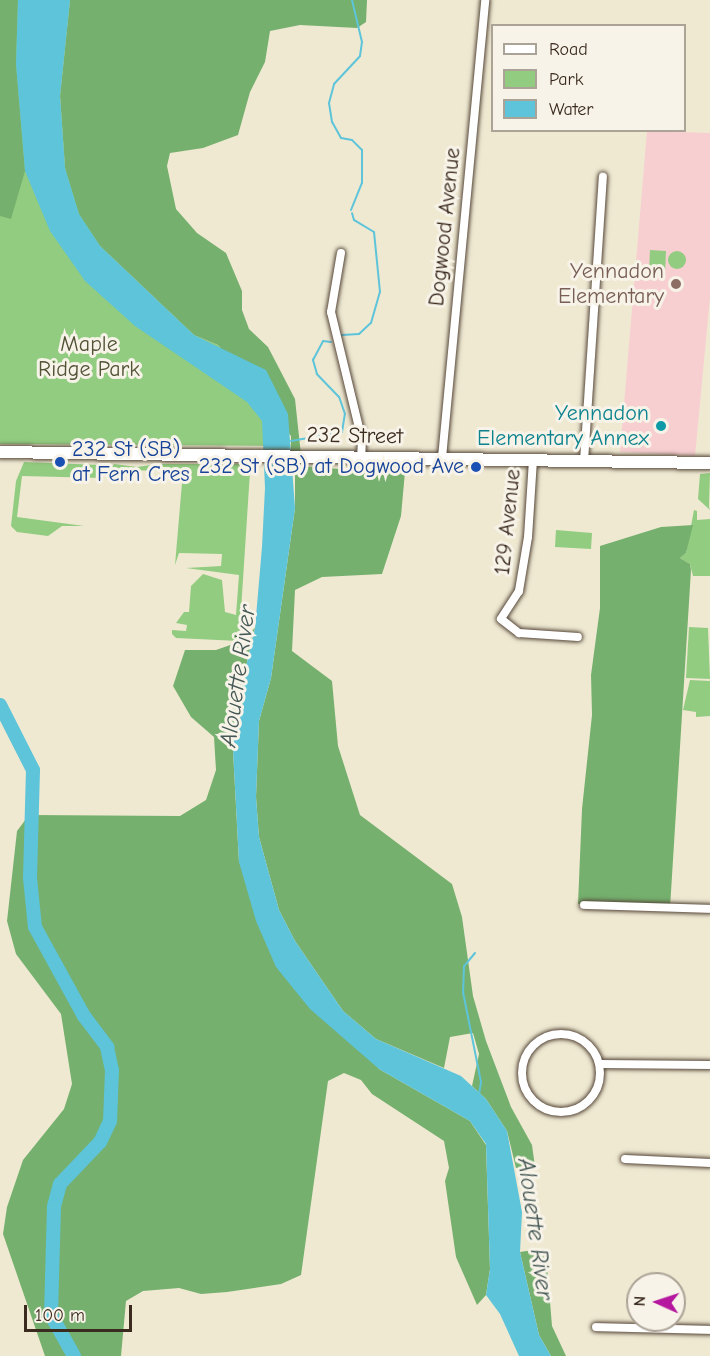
<!DOCTYPE html>
<html>
<head>
<meta charset="utf-8">
<style>
  body { margin:0 }
  #map { position:relative; width:710px; height:1356px; overflow:hidden; background:#efe9d2; font-family:"Comic Neue",sans-serif }
  div>[style] { position:absolute }
  [style*='--x'] { left:calc(var(--x)*1px); top:calc(var(--y)*1px); width:calc(var(--w)*1px); rotate:calc(var(--a)*1deg) }
  .built>* { inset:0; background:#f7cfd1 }
  .green>* { inset:0; background:#92cc80 }
  .round { border-radius:50% }
  .forest>* { inset:0; background:#75b06e }
  .water>* { inset:0; background:#5dc4da }
  .stream>* { height:2px; margin:-1px; padding:0 1px; transform-origin:1px; border-radius:1px; background:#5dc4da }
  .river>* { height:14px; margin:-7px; padding:0 7px; transform-origin:7px; border-radius:7px; background:#5dc4da }
  .roads { filter:drop-shadow(0 0 2px #564739) drop-shadow(0 0 2px #564739) }
  .minor>* { height:8px; margin:-4px; padding:0 4px; transform-origin:4px; border-radius:4px; background:#fff }
  .minor>.ring { margin:-4px; padding:0; box-sizing:content-box; background:none; border:8px solid #fff; border-radius:50% }
  .secondary>* { height:12px; margin:-6px; padding:0 6px; transform-origin:6px; border-radius:6px; background:#fff }
  .dots>* { width:16px; height:16px; translate:-50% -50%; box-sizing:border-box; border:3px solid #f7f3e8; border-radius:50% }
  span { translate:-50% -50%; white-space:nowrap; text-align:center; line-height:1.15; -webkit-text-stroke:6px #f7f3e8; paint-order:stroke }
  .street-label { font-size:22px; color:#3b2a1e }
  .education-label { font-size:22px; color:#785e54 }
  .right { translate:-100% -50%; text-align:right }
  .park-label { font-size:22px; color:#515236 }
  .culture-label { font-size:22px; color:#0d838f }
  .transit-label { font-size:22px; color:#164399 }
  .left { translate:0 -50%; text-align:left }
  .water-label { font-size:24px; color:#455856; font-style:italic }
  .legend { position:absolute; left:491px; top:24px; width:195px; height:108px; box-sizing:border-box; background:#f7f3e8; border:2px solid #aca397; margin:0; padding:8px 10px; list-style:none; font-size:18px; color:#3b2a1e }
  .legend li { display:flex; align-items:center; gap:12px; height:30px }
  .legend b { width:30px; border:2px solid #aca397 }
  .north { position:absolute; left:626px; top:1272px; width:60px; height:60px; box-sizing:border-box; background:#f7f3e8; border:2px solid #aca397; border-radius:50%; rotate:273deg; font-size:16px; font-weight:700; line-height:24px; text-align:center; color:#3b2a1e }
  .north::after { content:''; display:block; margin:auto; width:21px; height:27px; background:#b5179e; clip-path:polygon(50% 0,100% 100%,50% 72%,0 100%) }
  .scale { position:absolute; left:24px; top:1305px; width:108px; height:27px; box-sizing:border-box; border:3px solid #3b2a1e; border-top:0; padding-left:8px; font-size:18px; line-height:21px; white-space:nowrap; color:#3b2a1e; -webkit-text-stroke:4px #f7f3e8; paint-order:stroke }
</style>
</head>
<body>
<div id="map">
  <div class="built">
    <i style="clip-path:polygon(647px 131px,710px 133px,710px 297px,695px 456px,620px 452px)"></i>
  </div>
  <div class="green">
    <i style="clip-path:polygon(0 0,70px 0,60px 96px,65px 168px,100px 246px,194px 335px,218px 345px,291px 446px,0 444px)"></i>
    <i style="clip-path:polygon(650px 250px,666px 251px,665px 274px,649px 273px)"></i>
    <i class="round" style="left:668px;top:251px;width:18px;height:18px"></i>
    <i style="clip-path:polygon(24px 462px,101px 465px,102px 478px,22px 476px,17px 517px,84px 526px,62px 526px,48px 536px,17px 532px,11px 526px,16px 481px)"></i>
    <i style="clip-path:polygon(114px 464px,137px 467px,158px 464px,257px 464px,258px 470px,250px 472px,239px 641px,176px 638px,172px 634px,172px 630px,186px 631px,187px 625px,176px 623px,184px 612px,189px 612px,191px 586px,203px 574px,222px 580px,225px 612px,236px 615px,239px 575px,186px 568px,221px 566px,222px 554px,179px 553px,175px 565px,183px 471px,111px 470px,109px 476px,109px 471px)"></i>
    <i style="clip-path:polygon(710px 473px,709px 507px,710px 510px,698px 499px,700px 474px)"></i>
    <i style="clip-path:polygon(694px 510px,697px 511px,697px 520px,710px 519px,710px 576px,693px 576px,690px 564px,680px 558px,686px 553px)"></i>
    <i style="clip-path:polygon(556px 530px,592px 533px,591px 549px,555px 547px)"></i>
    <i style="clip-path:polygon(689px 627px,708px 628px,710px 679px,686px 678px)"></i>
    <i style="clip-path:polygon(690px 680px,710px 681px,710px 716px,696px 717px,696px 712px,683px 710px)"></i>
  </div>
  <div class="forest">
    <i style="clip-path:polygon(0 0,18px 0,16px 64px,25px 171px,11px 219px,0 216px)"></i>
    <i style="clip-path:polygon(70px 0,367px 0,366px 22px,357px 28px,300px 25px,270px 31px,265px 62px,250px 92px,238px 135px,203px 148px,170px 153px,167px 166px,176px 209px,197px 233px,226px 253px,242px 291px,242px 310px,249px 329px,268px 347px,295px 399px,301px 455px,291px 454px,291px 436px,218px 345px,194px 335px,100px 246px,79px 214px,65px 168px,60px 96px)"></i>
    <i style="clip-path:polygon(301px 466px,353px 470px,382px 467px,405px 472px,401px 516px,382px 574px,322px 577px,295px 590px,292px 651px,332px 681px,338px 746px,360px 815px,452px 884px,462px 917px,473px 996px,486px 1041px,511px 1107px,532px 1145px,535px 1167px,516px 1168px,507px 1131px,486px 1099px,472px 1086px,479px 1054px,473px 1033px,450px 1037px,444px 1068px,376px 1039px,343px 1011px,295px 941px,279px 910px,259px 837px,256px 797px,259px 721px,271px 678px,295px 508px,295px 475px)"></i>
    <i style="clip-path:polygon(693px 525px,686px 553px,680px 558px,690px 564px,691px 570px,670px 908px,578px 904px,582px 809px,592px 715px,591px 675px,600px 608px,600px 546px,661px 527px)"></i>
    <i style="clip-path:polygon(255px 628px,237px 705px,233px 750px,239px 862px,379px 1069px,470px 1121px,486px 1145px,490px 1269px,486px 1295px,477px 1305px,456px 1257px,445px 1181px,449px 1168px,444px 1141px,372px 1094px,361px 1080px,344px 1073px,328px 1081px,301px 1275px,281px 1284px,227px 1292px,201px 1294px,179px 1288px,143px 1291px,126px 1301px,121px 1356px,45px 1356px,3px 1234px,7px 1207px,23px 1160px,64px 1109px,72px 1084px,61px 1014px,16px 954px,7px 921px,17px 831px,29px 815px,180px 816px,206px 800px,216px 770px,214px 737px,191px 717px,173px 686px,185px 650px,216px 650px,239px 642px)"></i>
    <i style="clip-path:polygon(533px 1250px,546px 1253px,552px 1326px,566px 1356px,551px 1356px,539px 1335px,520px 1252px)"></i>
  </div>
  <div class="water">
    <i style="clip-path:polygon(18px 0,70px 0,60px 96px,65px 168px,79px 214px,100px 246px,194px 335px,266px 370px,288px 414px,295px 508px,271px 678px,259px 721px,256px 797px,259px 837px,279px 910px,295px 941px,343px 1011px,376px 1039px,461px 1076px,486px 1099px,507px 1131px,522px 1212px,520px 1252px,539px 1335px,551px 1356px,519px 1356px,500px 1314px,486px 1295px,490px 1269px,486px 1144px,470px 1121px,379px 1069px,310px 1009px,276px 967px,256px 921px,239px 862px,233px 750px,237px 705px,255px 628px,262px 547px,265px 488px,262px 421px,247px 402px,135px 326px,85px 281px,50px 231px,25px 171px,16px 64px)"></i>
  </div>
  <div class="stream">
    <i style="--x:351;--y:210;--w:29;--a:-68"></i>
    <i style="--x:362;--y:183;--w:33;--a:-90"></i>
    <i style="--x:362;--y:150;--w:14;--a:-135"></i>
    <i style="--x:352;--y:140;--w:11;--a:-170"></i>
    <i style="--x:341;--y:138;--w:18;--a:-119"></i>
    <i style="--x:332;--y:122;--w:19;--a:-99"></i>
    <i style="--x:329;--y:103;--w:20;--a:-75"></i>
    <i style="--x:334;--y:84;--w:38;--a:-47"></i>
    <i style="--x:360;--y:56;--w:14;--a:-82"></i>
    <i style="--x:362;--y:42;--w:43;--a:-103.4"></i>
    <i style="--x:342;--y:335;--w:17;--a:-3"></i>
    <i style="--x:359;--y:334;--w:16;--a:-43"></i>
    <i style="--x:371;--y:323;--w:32;--a:-74"></i>
    <i style="--x:380;--y:292;--w:60;--a:-95.7"></i>
    <i style="--x:374;--y:232;--w:23;--a:-149"></i>
    <i style="--x:354;--y:220;--w:7;--a:-106"></i>
    <i style="--x:291;--y:441;--w:52;--a:-10"></i>
    <i style="--x:342;--y:432;--w:18;--a:-81"></i>
    <i style="--x:345;--y:414;--w:18;--a:-109"></i>
    <i style="--x:339;--y:397;--w:32;--a:-134"></i>
    <i style="--x:317;--y:374;--w:15;--a:-106"></i>
    <i style="--x:313;--y:360;--w:21;--a:-62"></i>
    <i style="--x:323;--y:341;--w:8;--a:7"></i>
    <i style="--x:475;--y:953;--w:17;--a:130"></i>
    <i style="--x:464;--y:966;--w:26;--a:92"></i>
    <i style="--x:463;--y:992;--w:92;--a:78.7"></i>
    <i style="--x:481;--y:1082;--w:13;--a:99"></i>
  </div>
  <div class="river">
    <i style="--x:0;--y:705;--w:73;--a:63.1"></i>
    <i style="--x:33;--y:770;--w:108;--a:91.6"></i>
    <i style="--x:30;--y:878;--w:49;--a:84.2"></i>
    <i style="--x:35;--y:927;--w:102;--a:61.2"></i>
    <i style="--x:84;--y:1016;--w:39;--a:53"></i>
    <i style="--x:107;--y:1047;--w:24;--a:78"></i>
    <i style="--x:112;--y:1070;--w:51;--a:92.2"></i>
    <i style="--x:110;--y:1121;--w:23;--a:115"></i>
    <i style="--x:100;--y:1142;--w:58;--a:133.6"></i>
    <i style="--x:60;--y:1184;--w:24;--a:105"></i>
    <i style="--x:54;--y:1207;--w:108;--a:91.6"></i>
    <i style="--x:51;--y:1315;--w:47;--a:60.7"></i>
  </div>
  <div class="roads">
    <div class="minor">
      <i style="--x:341;--y:253;--w:60;--a:99.6"></i>
      <i style="--x:331;--y:312;--w:132;--a:76.4"></i>
      <i style="--x:362;--y:440;--w:17;--a:93"></i>
      <i style="--x:442;--y:458;--w:460;--a:-84.6"></i>
      <i style="--x:533;--y:460;--w:77;--a:93.7"></i>
      <i style="--x:528;--y:537;--w:55;--a:99.5"></i>
      <i style="--x:519;--y:591;--w:33;--a:123"></i>
      <i style="--x:501;--y:619;--w:23;--a:38"></i>
      <i style="--x:519;--y:633;--w:59;--a:3.9"></i>
      <i style="--x:584;--y:461;--w:285;--a:-86.2"></i>
      <i style="--x:584;--y:905;--w:126;--a:1.8"></i>
      <i class="ring" style="left:522px;top:1034px;width:70px;height:70px"></i>
      <i style="--x:600;--y:1064;--w:110;--a:0.5"></i>
      <i style="--x:625;--y:1159;--w:85;--a:2.7"></i>
      <i style="--x:596;--y:1327;--w:114;--a:1.5"></i>
    </div>
    <div class="secondary">
      <i style="--x:0;--y:452;--w:710;--a:0.89"></i>
    </div>
  </div>
  <div class="dots">
    <i style="left:676px;top:284px;background:#8d6e63"></i>
    <i style="left:661px;top:426px;background:#0f9aa8"></i>
    <i style="left:60px;top:462px;background:#1a4fb4"></i>
    <i style="left:476px;top:467px;background:#1a4fb4"></i>
  </div>
  <div class="street-label">
    <span style="left:445px;top:227px;rotate:-84deg">Dogwood Avenue</span>
    <span style="left:355px;top:436px;rotate:1deg">232 Street</span>
    <span style="left:508px;top:522px;rotate:-84deg">129 Avenue</span>
  </div>
  <div class="education-label">
    <span class="right" style="left:664px;top:284px">Yennadon<br>Elementary</span>
  </div>
  <div class="park-label">
    <span style="left:89px;top:357px">Maple<br>Ridge Park</span>
  </div>
  <div class="culture-label">
    <span class="right" style="left:649px;top:426px">Yennadon<br>Elementary Annex</span>
  </div>
  <div class="transit-label">
    <span class="left" style="left:72px;top:462px">232 St (SB)<br>at Fern Cres</span>
    <span class="right" style="left:464px;top:467px">232 St (SB) at Dogwood Ave</span>
  </div>
  <div class="water-label">
    <span style="left:238px;top:676px;rotate:-82deg">Alouette River</span>
    <span style="left:535px;top:1229px;rotate:82deg">Alouette River</span>
  </div>
  <ul class="legend">
  <li><b style="height:8px;background:#fff"></b>Road</li>
  <li><b style="height:16px;background:#92cc80"></b>Park</li>
  <li><b style="height:16px;background:#5dc4da"></b>Water</li>
  </ul>
  <div class="north">N</div>
  <div class="scale">100 m</div>
</div>
</body>
</html>
